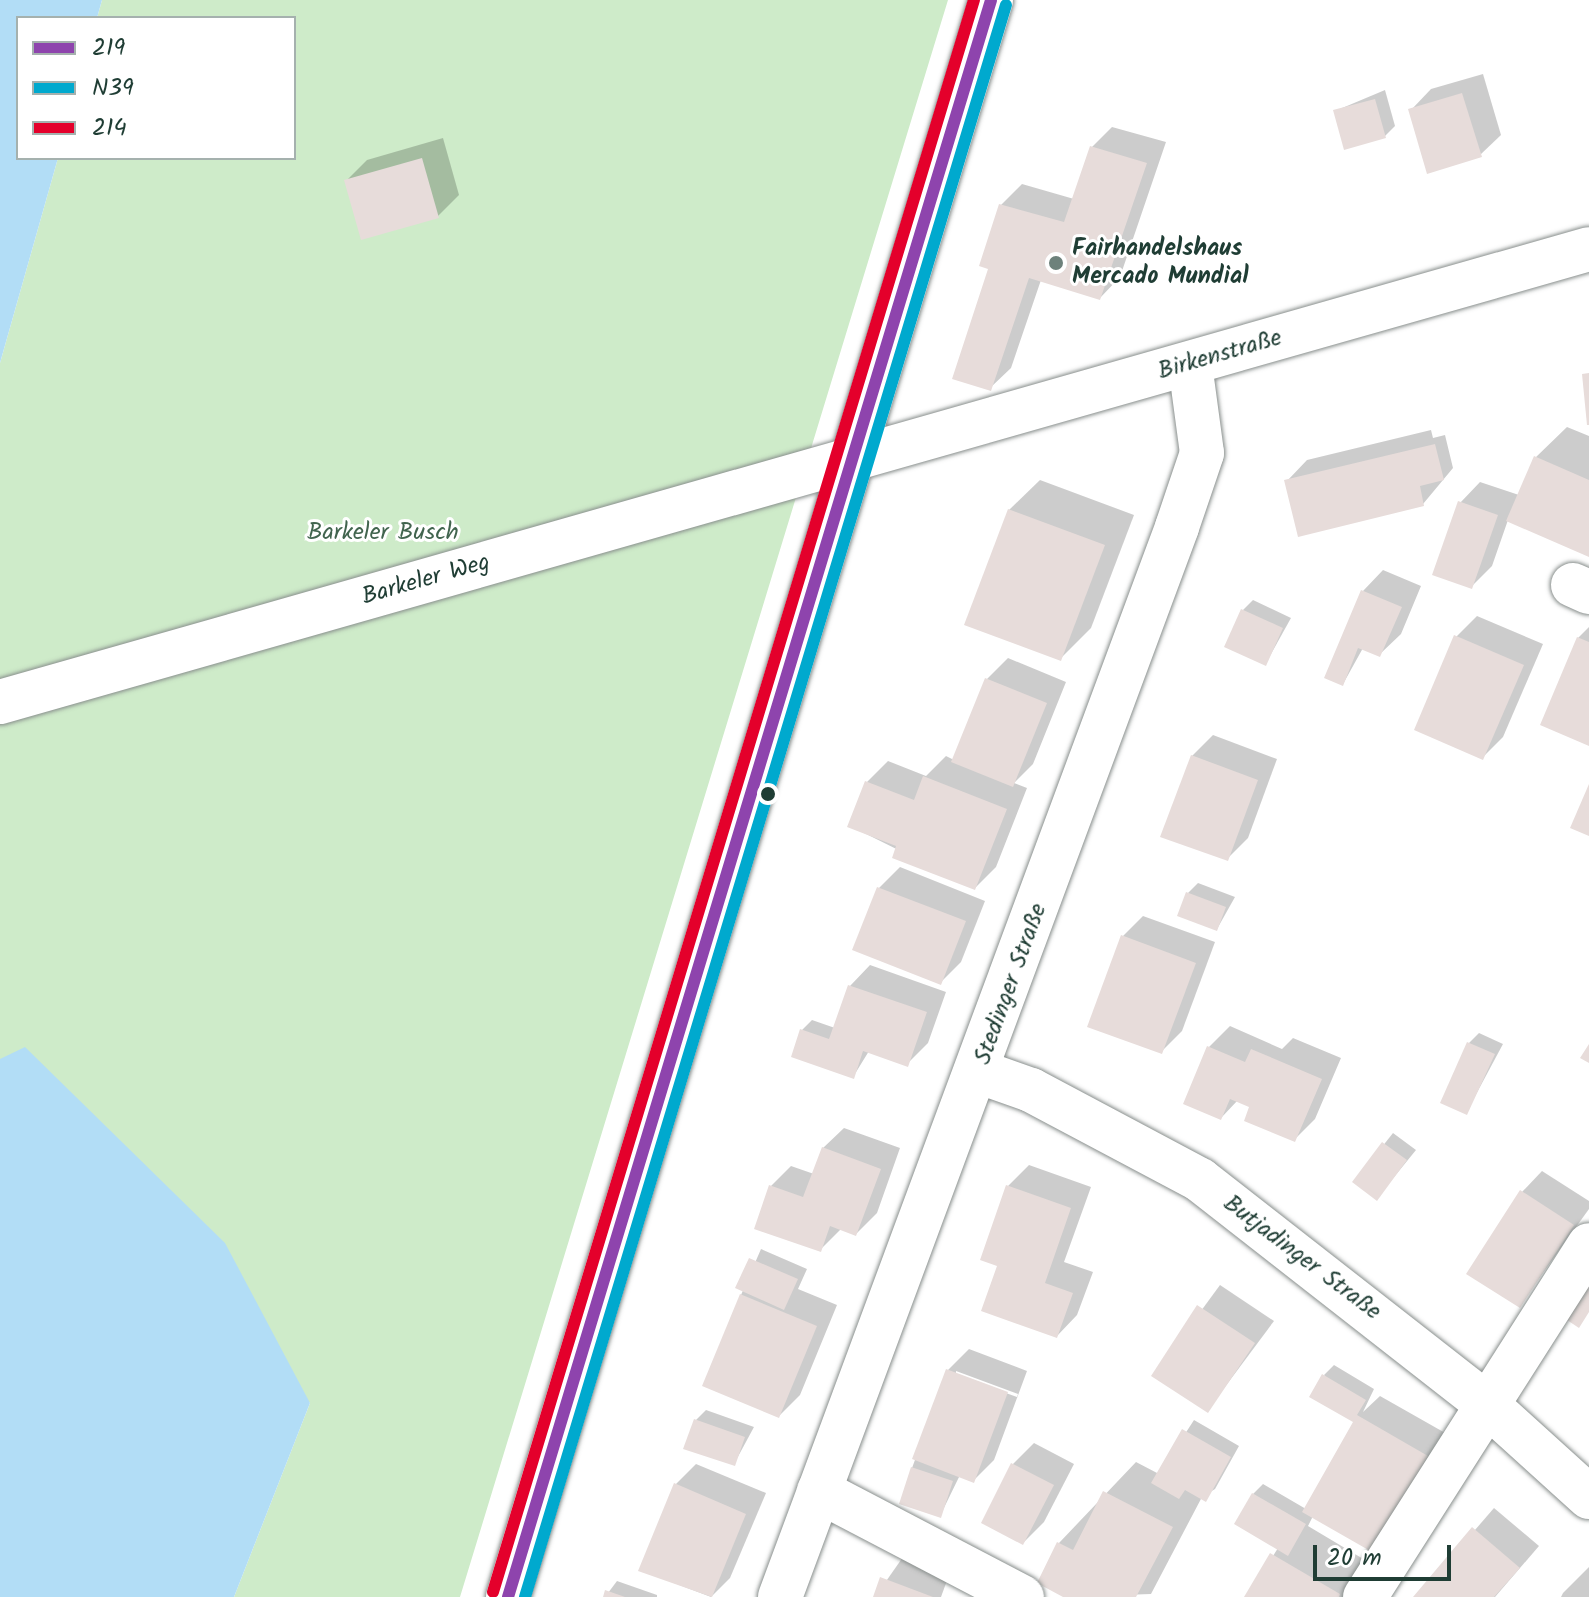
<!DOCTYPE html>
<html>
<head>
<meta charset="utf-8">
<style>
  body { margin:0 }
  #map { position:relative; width:1589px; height:1597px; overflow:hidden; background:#fff; font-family:Kalam,sans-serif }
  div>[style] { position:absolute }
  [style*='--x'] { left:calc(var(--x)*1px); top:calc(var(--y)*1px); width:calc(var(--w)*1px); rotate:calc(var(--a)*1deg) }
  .green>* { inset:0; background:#ceebc9 }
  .water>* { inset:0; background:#b2ddf6 }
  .shadow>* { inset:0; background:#0003 }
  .building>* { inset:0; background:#e7dcda }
  .roads { filter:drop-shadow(0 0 2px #898f8d) drop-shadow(0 0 2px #898f8d) }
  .minor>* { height:44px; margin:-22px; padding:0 22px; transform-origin:22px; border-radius:22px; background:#fff }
  .bus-1>* { height:12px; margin:-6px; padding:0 6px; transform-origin:6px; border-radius:6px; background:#8e44ad }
  .bus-2>* { height:12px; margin:-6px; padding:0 6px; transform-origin:6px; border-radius:6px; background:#00a9ce }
  .bus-3>* { height:12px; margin:-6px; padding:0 6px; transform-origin:6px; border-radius:6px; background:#e4002b }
  .dots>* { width:22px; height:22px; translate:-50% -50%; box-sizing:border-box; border:4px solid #fff; border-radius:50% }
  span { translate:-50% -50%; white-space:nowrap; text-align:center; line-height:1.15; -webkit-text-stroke:6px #fff; paint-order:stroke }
  .poi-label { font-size:24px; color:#1f3d34; font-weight:700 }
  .left { translate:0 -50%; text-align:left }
  .street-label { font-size:24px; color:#1f3d34 }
  .park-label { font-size:24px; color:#41644e }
  .legend { position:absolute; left:16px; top:16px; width:280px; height:144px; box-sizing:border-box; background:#fff; border:2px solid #a5b1ae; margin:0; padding:10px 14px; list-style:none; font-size:24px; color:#1f3d34 }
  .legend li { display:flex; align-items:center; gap:16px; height:40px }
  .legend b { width:40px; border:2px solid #a5b1ae }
  .scale { position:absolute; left:1313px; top:1545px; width:138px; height:36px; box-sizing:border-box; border:4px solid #1f3d34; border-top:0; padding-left:10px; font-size:24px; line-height:28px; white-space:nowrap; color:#1f3d34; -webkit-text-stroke:6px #fff; paint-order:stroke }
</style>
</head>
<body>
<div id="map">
  <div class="green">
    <i style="clip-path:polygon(102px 0,948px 0,460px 1597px,234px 1597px,310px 1403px,0 1059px,0 363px,58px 158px,294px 158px,294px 18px,97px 18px)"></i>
  </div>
  <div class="water">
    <i style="clip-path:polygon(0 0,102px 0,97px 18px,18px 18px,18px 158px,58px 158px,0 363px)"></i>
    <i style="clip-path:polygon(25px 1047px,225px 1243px,310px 1403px,234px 1597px,0 1597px,0 1059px)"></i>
  </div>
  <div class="shadow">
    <i style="clip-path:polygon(1483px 74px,1501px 135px,1480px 155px,1411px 110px,1431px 89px)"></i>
    <i style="clip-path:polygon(1385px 90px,1395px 126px,1385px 136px,1335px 111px)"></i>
    <i style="clip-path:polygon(1112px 127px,1166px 142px,1120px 277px,1100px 298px,1041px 280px,1011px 368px,990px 388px,991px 268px,1001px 205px,1022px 184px,1074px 199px,1092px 147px)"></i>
    <i style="clip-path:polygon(443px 138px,459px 195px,438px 216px,346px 181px,367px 160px)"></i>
    <i style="clip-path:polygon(1567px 427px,1589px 436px,1589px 554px,1508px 520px,1492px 566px,1471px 587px,1460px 503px,1480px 482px,1519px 495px,1536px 457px)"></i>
    <i style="clip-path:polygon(1431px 430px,1433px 438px,1445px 435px,1453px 468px,1423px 504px,1287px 481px,1307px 460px)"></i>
    <i style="clip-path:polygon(1040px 480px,1134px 515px,1091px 628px,1060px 659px,1009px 510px)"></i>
    <i style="clip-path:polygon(1383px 570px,1421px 586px,1401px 634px,1380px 654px,1363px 648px,1343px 684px,1363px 591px)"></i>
    <i style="clip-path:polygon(1253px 600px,1291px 618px,1266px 663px,1243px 610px)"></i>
    <i style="clip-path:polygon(1477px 616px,1543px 644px,1503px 737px,1482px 758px,1456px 637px)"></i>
    <i style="clip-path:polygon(1589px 627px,1589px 743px,1578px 638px)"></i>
    <i style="clip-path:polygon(1008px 658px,1066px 682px,1033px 764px,1014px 783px,1027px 788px,996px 867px,975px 888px,850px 826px,867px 782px,888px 761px,926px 776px,946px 756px,954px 760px,987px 679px)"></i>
    <i style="clip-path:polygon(1213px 735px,1277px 759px,1248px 838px,1227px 859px,1192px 756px)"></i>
    <i style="clip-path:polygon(900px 867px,985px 901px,961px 962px,940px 983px,855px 949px,879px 888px)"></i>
    <i style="clip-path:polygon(1198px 883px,1235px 897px,1217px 929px,1188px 893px)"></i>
    <i style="clip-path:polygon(1143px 916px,1215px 942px,1182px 1031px,1161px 1052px,1123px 936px)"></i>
    <i style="clip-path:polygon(870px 965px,946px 992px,928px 1043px,907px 1064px,869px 1051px,853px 1077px,802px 1030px,812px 1020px,835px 1028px,850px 986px)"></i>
    <i style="clip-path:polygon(1230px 1026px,1282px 1049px,1293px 1038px,1341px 1058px,1315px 1119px,1295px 1139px,1256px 1098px,1238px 1100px,1221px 1118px,1186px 1103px,1209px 1047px)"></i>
    <i style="clip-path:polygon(1479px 1033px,1503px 1044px,1466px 1113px,1469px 1043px)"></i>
    <i style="clip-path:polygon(844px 1128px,900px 1148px,877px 1213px,856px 1234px,842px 1228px,820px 1250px,770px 1187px,791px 1166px,814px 1174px,823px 1148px)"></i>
    <i style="clip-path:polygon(1393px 1133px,1416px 1150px,1377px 1198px,1355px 1181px)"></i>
    <i style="clip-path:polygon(1029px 1165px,1091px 1187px,1064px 1262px,1093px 1272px,1077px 1315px,1057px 1336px,1000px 1265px,1008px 1186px)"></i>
    <i style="clip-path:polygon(1542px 1171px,1589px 1201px,1589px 1209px,1519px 1306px,1522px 1192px)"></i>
    <i style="clip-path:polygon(761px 1249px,807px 1269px,798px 1289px,837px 1305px,800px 1395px,779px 1416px,741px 1295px)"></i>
    <i style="clip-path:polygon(1220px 1285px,1274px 1321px,1207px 1411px,1154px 1375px)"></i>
    <i style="clip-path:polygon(evenodd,969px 1349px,1027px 1371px,994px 1460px,974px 1480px,960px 1475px,940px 1516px,912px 1468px,948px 1370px,969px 1349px,956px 1371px,1018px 1394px,1017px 1397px,956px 1375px,956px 1371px)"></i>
    <i style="clip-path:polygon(1334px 1365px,1374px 1389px,1363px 1412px,1380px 1396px,1447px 1434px,1393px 1529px,1313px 1516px,1308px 1526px,1370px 1563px,1350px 1597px,1247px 1597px,1278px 1548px,1253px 1494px,1263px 1484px,1306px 1509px,1356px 1422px,1324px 1375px)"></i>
    <i style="clip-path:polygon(706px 1410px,754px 1427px,734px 1464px,696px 1420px)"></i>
    <i style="clip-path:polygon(1194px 1420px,1239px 1446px,1215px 1489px,1202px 1497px,1151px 1594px,1067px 1597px,1059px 1543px,1136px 1462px,1159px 1474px)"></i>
    <i style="clip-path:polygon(1034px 1443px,1074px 1464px,1044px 1522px,1023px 1543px,1013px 1464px)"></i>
    <i style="clip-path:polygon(696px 1464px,766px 1493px,730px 1578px,711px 1597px,640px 1570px,675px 1485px)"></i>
    <i style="clip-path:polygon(1494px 1508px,1539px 1546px,1495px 1597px,1417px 1597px)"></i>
    <i style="clip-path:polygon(903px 1557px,949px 1575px,941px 1597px,875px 1597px)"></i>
    <i style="clip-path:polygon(1589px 1567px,1589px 1597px,1561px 1597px,1563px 1593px)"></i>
    <i style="clip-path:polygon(617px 1581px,657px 1595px,657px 1597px,605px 1597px)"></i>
  </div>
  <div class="building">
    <i style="clip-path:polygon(1462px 93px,1482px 157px,1427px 174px,1408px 109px)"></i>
    <i style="clip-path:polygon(1375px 99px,1386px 138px,1344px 150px,1333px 110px)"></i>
    <i style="clip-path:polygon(1090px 146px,1147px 163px,1100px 300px,1029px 278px,991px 391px,952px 379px,988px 269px,979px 266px,999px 204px,1064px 222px)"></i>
    <i style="clip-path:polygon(422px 158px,439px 218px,361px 240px,344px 180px)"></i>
    <i style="clip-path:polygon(1589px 373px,1589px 425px,1587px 425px,1582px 374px)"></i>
    <i style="clip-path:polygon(1435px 444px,1444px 480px,1420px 486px,1424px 506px,1298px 537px,1284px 480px)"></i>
    <i style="clip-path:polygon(1534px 456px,1589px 480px,1589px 557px,1506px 521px)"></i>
    <i style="clip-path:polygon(1458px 501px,1498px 515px,1472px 589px,1432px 575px)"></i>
    <i style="clip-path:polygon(1008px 509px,1105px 545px,1061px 661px,964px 625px)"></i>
    <i style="clip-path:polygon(1361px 590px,1402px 607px,1380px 657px,1358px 648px,1343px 686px,1324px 678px)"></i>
    <i style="clip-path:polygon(1241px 609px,1283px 628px,1266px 666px,1224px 647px)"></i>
    <i style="clip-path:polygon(1454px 635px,1524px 665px,1483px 760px,1414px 730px)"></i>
    <i style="clip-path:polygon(1577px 637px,1589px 642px,1589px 746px,1540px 725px)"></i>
    <i style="clip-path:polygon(985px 678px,1047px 703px,1013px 787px,951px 762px)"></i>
    <i style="clip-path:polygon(1191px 755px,1258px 780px,1228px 861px,1160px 837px)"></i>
    <i style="clip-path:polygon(923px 776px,1007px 809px,975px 890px,892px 858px,896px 846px,847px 827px,865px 781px,914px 800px)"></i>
    <i style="clip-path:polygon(1589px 784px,1589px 836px,1570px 828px)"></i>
    <i style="clip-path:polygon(877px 887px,966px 921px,941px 985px,852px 950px)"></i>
    <i style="clip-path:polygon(1186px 892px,1226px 907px,1217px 931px,1177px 916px)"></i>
    <i style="clip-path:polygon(1121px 935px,1196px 963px,1162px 1054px,1087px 1027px)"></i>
    <i style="clip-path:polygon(848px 985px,927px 1012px,908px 1067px,863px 1051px,854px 1079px,791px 1057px,800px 1029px,829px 1039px)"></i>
    <i style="clip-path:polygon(1467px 1042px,1495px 1054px,1467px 1115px,1440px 1103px)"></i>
    <i style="clip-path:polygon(1589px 1044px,1589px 1063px,1580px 1058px)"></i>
    <i style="clip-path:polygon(1207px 1046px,1245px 1062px,1251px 1049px,1322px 1079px,1295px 1142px,1244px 1121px,1249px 1107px,1230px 1099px,1221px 1120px,1183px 1104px)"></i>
    <i style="clip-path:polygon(1382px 1142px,1407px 1160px,1377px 1201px,1352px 1182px)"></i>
    <i style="clip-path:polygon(822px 1147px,881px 1169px,856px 1236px,830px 1226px,821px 1252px,754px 1229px,769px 1185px,803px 1197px)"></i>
    <i style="clip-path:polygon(1006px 1185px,1071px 1208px,1045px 1283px,1073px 1293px,1057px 1338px,981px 1311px,997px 1266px,980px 1260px)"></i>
    <i style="clip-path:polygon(1520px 1190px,1574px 1225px,1520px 1308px,1466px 1274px)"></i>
    <i style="clip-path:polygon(749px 1258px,798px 1279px,784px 1310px,735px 1288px)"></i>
    <i style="clip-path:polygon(1589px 1267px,1589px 1312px,1579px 1328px,1558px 1314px)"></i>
    <i style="clip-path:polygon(740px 1294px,817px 1326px,779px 1418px,702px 1386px)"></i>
    <i style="clip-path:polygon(1197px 1305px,1255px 1343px,1208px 1413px,1151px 1376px)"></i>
    <i style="clip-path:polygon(946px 1369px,1008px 1392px,974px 1483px,912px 1459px)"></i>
    <i style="clip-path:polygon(1322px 1374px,1366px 1400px,1357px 1415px,1428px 1456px,1372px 1552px,1302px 1512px,1353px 1422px,1309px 1397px)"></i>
    <i style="clip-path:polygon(694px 1419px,745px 1437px,735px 1466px,683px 1449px)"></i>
    <i style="clip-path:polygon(1182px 1429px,1231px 1457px,1206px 1502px,1185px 1490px,1179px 1499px,1151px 1483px)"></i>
    <i style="clip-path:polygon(1011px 1463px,1054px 1485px,1023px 1545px,981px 1523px)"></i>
    <i style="clip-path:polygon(911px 1467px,953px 1481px,941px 1518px,899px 1504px)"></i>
    <i style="clip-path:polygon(674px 1483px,746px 1514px,712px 1597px,638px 1571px)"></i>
    <i style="clip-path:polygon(1103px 1491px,1173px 1527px,1136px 1597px,1063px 1597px,1037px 1583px,1057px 1542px,1073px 1550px)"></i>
    <i style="clip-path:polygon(1252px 1493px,1306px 1524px,1288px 1556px,1234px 1524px)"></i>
    <i style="clip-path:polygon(1472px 1527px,1520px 1568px,1494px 1597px,1413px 1597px)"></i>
    <i style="clip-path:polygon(1270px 1553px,1340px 1594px,1339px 1597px,1244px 1597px)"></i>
    <i style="clip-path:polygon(880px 1577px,933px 1597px,873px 1597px)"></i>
    <i style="clip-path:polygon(605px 1590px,625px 1597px,603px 1597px)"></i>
  </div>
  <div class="roads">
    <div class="minor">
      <i style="--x:1573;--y:585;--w:17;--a:24"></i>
      <i style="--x:0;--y:702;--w:1652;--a:-15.91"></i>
      <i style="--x:980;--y:1072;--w:54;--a:19.4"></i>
      <i style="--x:1031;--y:1090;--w:191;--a:28"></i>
      <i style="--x:1200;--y:1180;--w:359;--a:38"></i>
      <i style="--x:1483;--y:1401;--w:143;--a:42.2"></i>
      <i style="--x:819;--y:1491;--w:229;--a:27.6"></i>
      <i style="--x:508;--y:1597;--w:1668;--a:-73.17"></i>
      <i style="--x:780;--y:1597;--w:1141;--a:-69.64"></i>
      <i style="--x:1177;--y:527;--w:78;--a:-71.3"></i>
      <i style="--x:1202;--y:453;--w:90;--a:-97.7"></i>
      <i style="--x:1365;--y:1597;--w:417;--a:-57.5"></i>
    </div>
  </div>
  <div class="bus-1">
    <i style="--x:508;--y:1597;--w:1668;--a:-73.17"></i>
  </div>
  <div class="bus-2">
    <i style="--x:525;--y:1597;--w:1663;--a:-73.19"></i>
  </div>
  <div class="bus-3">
    <i style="--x:493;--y:1592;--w:1663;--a:-73.19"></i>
  </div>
  <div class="dots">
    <i style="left:1056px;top:263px;background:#6d817b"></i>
    <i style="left:768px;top:794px;background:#1f3d34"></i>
  </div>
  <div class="poi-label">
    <span class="left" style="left:1072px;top:263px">Fairhandelshaus<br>Mercado Mundial</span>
  </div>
  <div class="street-label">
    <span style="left:1220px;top:355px;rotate:-16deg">Birkenstraße</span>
    <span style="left:426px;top:580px;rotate:-16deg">Barkeler Weg</span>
    <span style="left:1011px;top:984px;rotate:-70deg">Stedinger Straße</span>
    <span style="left:1302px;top:1258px;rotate:37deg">Butjadinger Straße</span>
  </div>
  <div class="park-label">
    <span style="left:383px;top:533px">Barkeler Busch</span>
  </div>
  <ul class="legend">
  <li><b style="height:10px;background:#8e44ad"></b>219</li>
  <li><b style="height:10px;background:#00a9ce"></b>N39</li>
  <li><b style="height:10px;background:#e4002b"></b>214</li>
  </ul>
  <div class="scale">20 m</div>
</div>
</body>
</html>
